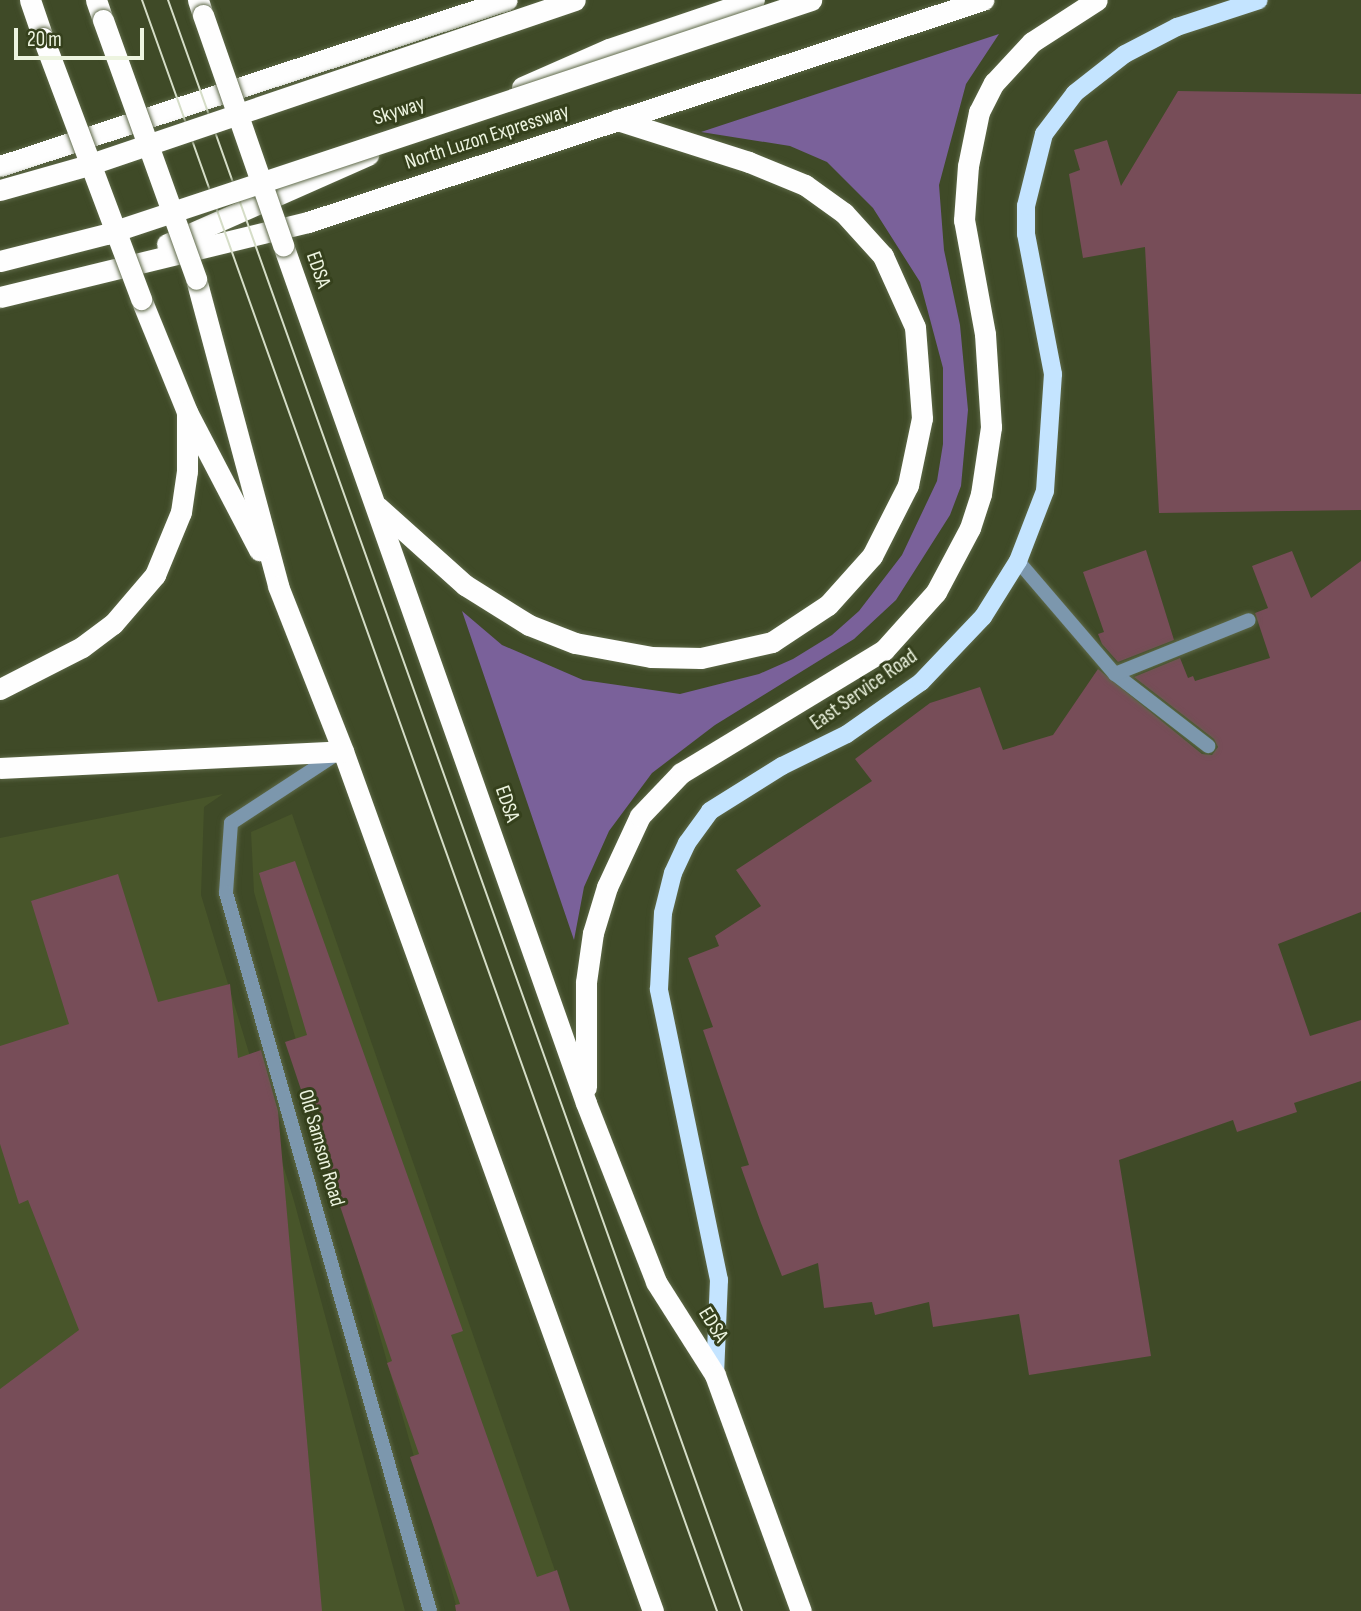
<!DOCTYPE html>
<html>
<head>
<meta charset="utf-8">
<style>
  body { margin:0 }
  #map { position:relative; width:1361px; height:1611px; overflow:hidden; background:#3f4a27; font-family:"Sofia Sans Condensed",sans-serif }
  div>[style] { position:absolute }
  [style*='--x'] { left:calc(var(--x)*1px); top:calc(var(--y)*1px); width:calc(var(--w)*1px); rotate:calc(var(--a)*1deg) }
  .built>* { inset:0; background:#48552a }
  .green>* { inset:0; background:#7a619a }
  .building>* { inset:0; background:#774d58 }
  .roads { filter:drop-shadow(0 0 2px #5e6948) drop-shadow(0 0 2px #5e6948) }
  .street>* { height:14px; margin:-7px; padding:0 7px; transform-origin:7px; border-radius:7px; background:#7c97ad }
  .primary>* { height:18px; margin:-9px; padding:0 9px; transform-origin:9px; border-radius:9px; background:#c4e4ff }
  .highway>* { height:21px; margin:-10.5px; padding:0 10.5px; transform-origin:10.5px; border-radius:10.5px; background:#fefefe }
  .tram>* { height:2px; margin:-1px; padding:0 1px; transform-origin:1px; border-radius:1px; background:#d5ddc7 }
  .bridges { filter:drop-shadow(0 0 2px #5e6948) drop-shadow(0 0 2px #5e6948) }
  .highway-bridge>* { height:21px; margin:-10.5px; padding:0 10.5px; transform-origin:10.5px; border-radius:10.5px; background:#fefefe }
  span { translate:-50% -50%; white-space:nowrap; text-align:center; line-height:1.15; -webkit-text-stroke:6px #35401c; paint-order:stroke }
  .street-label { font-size:21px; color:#edf4e0 }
  .scale { position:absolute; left:14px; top:28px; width:130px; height:32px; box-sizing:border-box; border:4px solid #edf4e0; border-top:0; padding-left:9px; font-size:21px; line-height:24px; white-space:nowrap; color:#edf4e0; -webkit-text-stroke:5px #35401c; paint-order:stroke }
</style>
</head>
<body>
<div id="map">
  <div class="built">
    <i style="clip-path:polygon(223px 794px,204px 807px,201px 895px,294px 1201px,405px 1611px,0 1611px,0 838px)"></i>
    <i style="clip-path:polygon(292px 814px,569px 1611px,456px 1605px,254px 892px,251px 832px)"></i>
  </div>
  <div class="green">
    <i style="clip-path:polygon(999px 34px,966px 84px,939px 185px,944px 250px,960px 325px,968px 410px,961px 486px,950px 515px,896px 600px,854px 639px,715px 725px,652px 773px,609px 831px,584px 887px,574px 940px,462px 611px,502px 645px,583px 680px,680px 694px,759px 674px,793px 659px,832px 635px,859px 611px,902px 555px,937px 481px,943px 444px,943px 368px,920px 282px,873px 208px,827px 162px,790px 146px,701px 132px)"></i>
  </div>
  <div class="building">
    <i style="clip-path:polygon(1178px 91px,1361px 94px,1361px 510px,1159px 513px,1145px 247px,1083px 258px,1069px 174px,1080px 170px,1074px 150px,1107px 140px,1121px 186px)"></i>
    <i style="clip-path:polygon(1146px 550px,1174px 640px,1118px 662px,1102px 644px,1098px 634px,1104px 632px,1083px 572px)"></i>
    <i style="clip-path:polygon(1292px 551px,1311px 598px,1361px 561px,1361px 912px,1278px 944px,1310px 1036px,1361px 1020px,1361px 1081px,1294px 1103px,1297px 1112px,1237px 1132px,1233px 1120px,1119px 1160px,1151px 1356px,1029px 1375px,1019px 1314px,933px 1327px,929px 1302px,875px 1315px,872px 1302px,824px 1308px,818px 1263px,782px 1276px,761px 1223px,741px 1167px,749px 1165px,703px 1030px,713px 1027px,688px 958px,719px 946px,715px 936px,761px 906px,736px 870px,872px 781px,855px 759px,930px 703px,980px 687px,1003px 750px,1053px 735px,1098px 669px,1202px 754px,1212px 755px,1218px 747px,1214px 739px,1134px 677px,1180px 658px,1188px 678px,1193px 676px,1195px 681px,1270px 658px,1255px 613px,1268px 608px,1252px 566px)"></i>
    <i style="clip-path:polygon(295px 861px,463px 1331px,451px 1335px,537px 1577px,557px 1570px,570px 1611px,456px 1611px,455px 1605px,460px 1604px,410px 1457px,419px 1454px,387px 1363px,392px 1361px,285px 1042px,307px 1035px,259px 873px)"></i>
    <i style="clip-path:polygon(118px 874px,158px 1002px,230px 984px,238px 1058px,261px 1050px,278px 1111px,322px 1611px,0 1611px,0 1389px,79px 1330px,28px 1200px,19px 1204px,0 1144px,0 1046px,69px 1024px,31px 901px)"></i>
  </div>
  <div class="roads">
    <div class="street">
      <i style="--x:1018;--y:561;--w:149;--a:49.4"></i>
      <i style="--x:1115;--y:674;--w:118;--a:37.7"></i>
      <i style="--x:1115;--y:674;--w:144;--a:-21.9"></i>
      <i style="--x:338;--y:753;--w:128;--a:146.8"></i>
      <i style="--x:231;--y:823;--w:70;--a:94.1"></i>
      <i style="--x:226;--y:893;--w:746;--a:74.14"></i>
    </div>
    <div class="primary">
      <i style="--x:715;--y:1375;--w:95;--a:-87.6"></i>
      <i style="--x:719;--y:1280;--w:297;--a:-101.7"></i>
      <i style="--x:659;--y:989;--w:76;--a:-87"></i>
      <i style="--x:663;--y:913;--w:41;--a:-76"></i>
      <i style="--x:673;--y:873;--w:33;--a:-65"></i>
      <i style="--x:687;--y:843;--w:39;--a:-54"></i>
      <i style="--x:710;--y:811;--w:85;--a:-32"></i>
      <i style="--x:782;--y:766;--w:72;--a:-26.2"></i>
      <i style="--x:847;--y:734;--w:90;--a:-35.1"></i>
      <i style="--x:921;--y:682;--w:90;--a:-46.4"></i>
      <i style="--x:983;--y:617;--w:66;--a:-58"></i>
      <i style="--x:1018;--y:561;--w:75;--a:-68.9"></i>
      <i style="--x:1045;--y:491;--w:117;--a:-86.1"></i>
      <i style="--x:1053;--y:374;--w:143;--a:-100.9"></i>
      <i style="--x:1026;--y:234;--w:28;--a:-90"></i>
      <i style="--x:1026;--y:206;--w:74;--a:-76"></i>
      <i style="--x:1044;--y:134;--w:51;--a:-52.9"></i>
      <i style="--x:1075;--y:93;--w:63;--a:-38"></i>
      <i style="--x:1125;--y:54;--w:59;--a:-27.4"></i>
      <i style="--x:1177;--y:27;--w:86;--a:-18.2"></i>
    </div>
    <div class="highway">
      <i style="--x:30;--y:0;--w:40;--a:71.1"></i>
      <i style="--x:96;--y:0;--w:21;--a:71"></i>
      <i style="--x:198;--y:0;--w:16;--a:72"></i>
      <i style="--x:522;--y:87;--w:95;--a:-23.6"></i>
      <i style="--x:609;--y:49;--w:153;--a:-18.7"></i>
      <i style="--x:0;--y:166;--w:533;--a:-18.13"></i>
      <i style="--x:167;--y:244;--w:220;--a:-23.9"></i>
      <i style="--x:283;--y:245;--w:910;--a:70.55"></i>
      <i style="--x:586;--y:1103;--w:192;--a:68.6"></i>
      <i style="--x:656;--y:1282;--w:110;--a:57.6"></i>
      <i style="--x:715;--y:1375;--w:251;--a:70"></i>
      <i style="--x:196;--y:279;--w:318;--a:75"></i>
      <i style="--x:278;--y:586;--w:177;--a:68.5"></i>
      <i style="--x:343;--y:751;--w:914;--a:70.18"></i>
      <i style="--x:0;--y:297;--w:317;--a:-13.7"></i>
      <i style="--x:308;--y:222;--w:711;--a:-18.21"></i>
      <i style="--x:141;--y:299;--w:122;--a:67.8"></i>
      <i style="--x:187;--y:412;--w:156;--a:62.4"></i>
      <i style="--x:378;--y:507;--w:117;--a:41.9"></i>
      <i style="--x:465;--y:585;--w:75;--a:32"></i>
      <i style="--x:529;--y:625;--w:49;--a:21.4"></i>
      <i style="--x:575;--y:643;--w:77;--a:10.4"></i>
      <i style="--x:651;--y:657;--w:50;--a:1.1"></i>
      <i style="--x:701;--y:658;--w:73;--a:-12.7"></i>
      <i style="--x:772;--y:642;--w:67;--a:-33.5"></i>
      <i style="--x:828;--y:605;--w:66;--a:-48.1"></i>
      <i style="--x:872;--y:556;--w:80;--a:-63.1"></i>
      <i style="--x:908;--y:485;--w:68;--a:-78.2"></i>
      <i style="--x:922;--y:418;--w:91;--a:-94.4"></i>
      <i style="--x:915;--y:327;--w:78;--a:-114.3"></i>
      <i style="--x:883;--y:256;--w:58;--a:-132.2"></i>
      <i style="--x:844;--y:213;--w:48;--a:-144.3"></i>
      <i style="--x:805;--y:185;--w:61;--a:-157.7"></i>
      <i style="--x:749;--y:162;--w:139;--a:-162.3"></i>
      <i style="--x:0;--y:689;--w:92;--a:-27.1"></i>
      <i style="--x:82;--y:647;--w:39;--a:-37"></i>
      <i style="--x:113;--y:624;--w:65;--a:-49.4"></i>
      <i style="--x:155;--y:575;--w:68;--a:-67.6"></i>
      <i style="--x:181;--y:512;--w:41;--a:-81.7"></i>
      <i style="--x:187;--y:471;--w:59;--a:-90"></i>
      <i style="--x:0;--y:768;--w:343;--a:-2.8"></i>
      <i style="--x:586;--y:1087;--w:105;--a:-90"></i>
      <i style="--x:586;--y:982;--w:49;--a:-81.9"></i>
      <i style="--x:593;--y:933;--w:48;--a:-73.1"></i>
      <i style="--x:607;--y:887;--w:78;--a:-65.1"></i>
      <i style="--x:640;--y:816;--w:59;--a:-46.4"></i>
      <i style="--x:681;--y:773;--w:237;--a:-31.2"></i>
      <i style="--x:884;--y:650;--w:78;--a:-48.1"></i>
      <i style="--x:936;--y:592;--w:72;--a:-62"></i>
      <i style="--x:970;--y:528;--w:36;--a:-72"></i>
      <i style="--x:981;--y:494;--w:68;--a:-81.5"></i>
      <i style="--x:991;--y:427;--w:93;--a:-93.7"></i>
      <i style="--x:985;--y:334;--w:116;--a:-100.4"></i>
      <i style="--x:964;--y:220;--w:54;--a:-85.8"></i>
      <i style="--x:968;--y:166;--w:55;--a:-78.5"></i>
      <i style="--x:979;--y:112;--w:33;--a:-63"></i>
      <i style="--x:994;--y:83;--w:56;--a:-47.2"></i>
      <i style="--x:1032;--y:42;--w:77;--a:-32.9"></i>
    </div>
  </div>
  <div class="tram">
    <i style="--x:142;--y:0;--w:1711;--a:70.36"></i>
    <i style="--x:168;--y:0;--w:1710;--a:70.39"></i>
  </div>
  <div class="bridges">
    <div class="highway-bridge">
      <i style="--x:203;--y:15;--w:244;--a:70.8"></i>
      <i style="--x:103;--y:20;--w:275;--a:70.2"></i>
      <i style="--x:43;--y:38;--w:279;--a:69.4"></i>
      <i style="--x:0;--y:190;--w:88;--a:-15.8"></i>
      <i style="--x:85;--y:166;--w:517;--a:-18.72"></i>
      <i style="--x:0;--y:261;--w:109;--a:-14.3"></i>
      <i style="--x:106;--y:234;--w:743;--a:-18.36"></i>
    </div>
  </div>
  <div class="street-label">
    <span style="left:399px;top:111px;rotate:-18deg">Skyway</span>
    <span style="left:487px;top:137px;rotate:-18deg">North Luzon Expressway</span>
    <span style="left:318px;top:270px;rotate:71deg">EDSA</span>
    <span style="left:864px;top:690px;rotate:-35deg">East Service Road</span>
    <span style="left:507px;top:804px;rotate:71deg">EDSA</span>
    <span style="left:321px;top:1148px;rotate:74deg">Old Samson Road</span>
    <span style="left:713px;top:1325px;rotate:58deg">EDSA</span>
  </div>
  <div class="scale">20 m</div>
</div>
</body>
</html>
